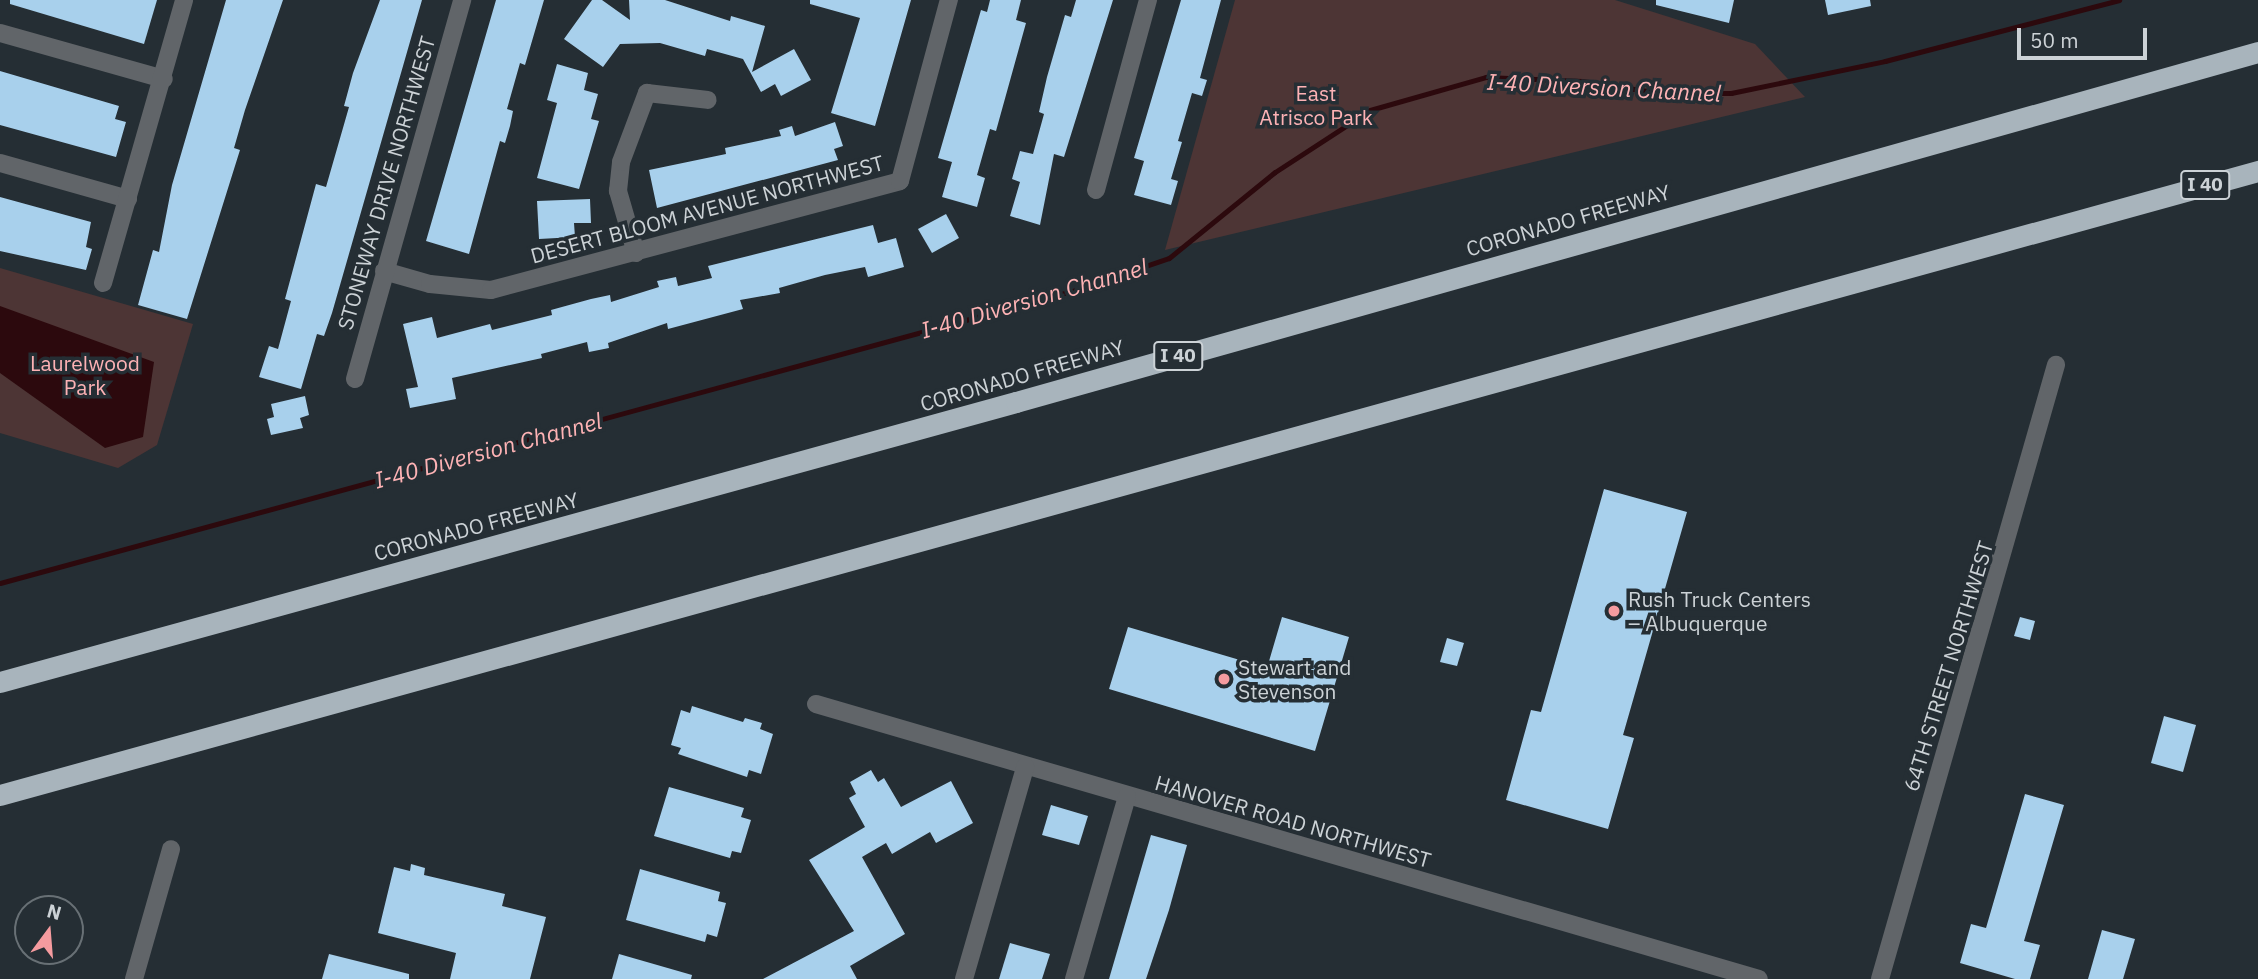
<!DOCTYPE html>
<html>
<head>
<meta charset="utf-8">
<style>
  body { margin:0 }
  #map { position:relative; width:2258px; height:979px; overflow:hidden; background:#252e34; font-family:"IBM Plex Sans",sans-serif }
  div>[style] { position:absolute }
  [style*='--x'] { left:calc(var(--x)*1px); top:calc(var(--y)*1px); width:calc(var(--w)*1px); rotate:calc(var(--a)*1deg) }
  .green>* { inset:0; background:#4d3535 }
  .water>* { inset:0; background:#2c090d }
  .stream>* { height:5px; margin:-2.5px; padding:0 2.5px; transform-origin:2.5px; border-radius:2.5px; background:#2c090d }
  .building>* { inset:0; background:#a8d0ec }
  .minor>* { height:18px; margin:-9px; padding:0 9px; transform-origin:9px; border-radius:9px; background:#616569 }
  .highway>* { height:21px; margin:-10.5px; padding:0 10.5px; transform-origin:10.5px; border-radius:10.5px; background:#a8b4bc }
  .dots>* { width:19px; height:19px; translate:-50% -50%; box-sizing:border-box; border:4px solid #252e34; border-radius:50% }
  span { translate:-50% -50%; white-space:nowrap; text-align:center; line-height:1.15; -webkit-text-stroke:7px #252e34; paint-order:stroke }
  .shield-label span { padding:2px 5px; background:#252e34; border:2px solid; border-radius:5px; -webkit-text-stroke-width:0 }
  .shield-label { font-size:19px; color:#ccd2d6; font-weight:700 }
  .park-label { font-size:21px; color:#fdb2b5 }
  .street-label { font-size:21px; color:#ccd2d6 }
  .poi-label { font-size:21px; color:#ccd2d6 }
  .left { translate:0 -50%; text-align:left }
  .water-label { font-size:23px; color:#feb3b5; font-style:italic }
  .north { position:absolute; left:14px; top:895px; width:70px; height:70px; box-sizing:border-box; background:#252e34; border:2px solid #687075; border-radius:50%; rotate:16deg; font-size:19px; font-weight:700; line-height:28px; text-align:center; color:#ccd2d6 }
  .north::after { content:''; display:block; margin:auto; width:24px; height:32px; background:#f59b9f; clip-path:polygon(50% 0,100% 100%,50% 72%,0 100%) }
  .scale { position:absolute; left:2017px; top:28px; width:130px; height:32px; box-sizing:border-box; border:4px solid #ccd2d6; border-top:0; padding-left:9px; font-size:21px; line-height:24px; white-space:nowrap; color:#ccd2d6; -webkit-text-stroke:5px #252e34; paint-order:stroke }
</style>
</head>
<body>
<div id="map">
  <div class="green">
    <i style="clip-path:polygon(1235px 0,1615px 0,1755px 44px,1805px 97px,1165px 250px)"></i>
    <i style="clip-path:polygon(0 268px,193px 324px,157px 445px,118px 468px,0 433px)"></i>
  </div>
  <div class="water">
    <i style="clip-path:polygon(0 306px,154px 362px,143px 437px,105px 448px,0 373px)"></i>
  </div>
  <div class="stream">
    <i style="--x:0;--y:583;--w:1111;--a:-15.24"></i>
    <i style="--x:1072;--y:291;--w:102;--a:-18.8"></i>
    <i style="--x:1169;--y:258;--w:136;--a:-39.1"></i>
    <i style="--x:1275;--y:172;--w:113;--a:-33.1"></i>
    <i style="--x:1370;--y:110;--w:121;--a:-15.9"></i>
    <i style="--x:1486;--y:77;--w:96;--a:2.4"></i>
    <i style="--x:1582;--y:81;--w:79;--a:8.7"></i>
    <i style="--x:1660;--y:93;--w:71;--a:0"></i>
    <i style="--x:1731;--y:93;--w:157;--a:-11.7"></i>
    <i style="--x:1885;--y:61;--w:242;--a:-14.6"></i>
  </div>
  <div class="building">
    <i style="clip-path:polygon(10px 0,157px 0,144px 44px,10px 4px)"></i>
    <i style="clip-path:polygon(226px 0,283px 0,245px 110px,234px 148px,240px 150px,187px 319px,138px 305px,153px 250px,159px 252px,172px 185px)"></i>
    <i style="clip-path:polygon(380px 0,422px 0,332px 313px,324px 336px,317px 334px,301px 389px,259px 377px,269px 346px,278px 349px,291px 301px,285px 299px,316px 184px,326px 187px,349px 107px,344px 106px,353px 73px)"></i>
    <i style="clip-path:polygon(496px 0,544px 0,525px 65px,520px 63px,507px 109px,513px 111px,510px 126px,505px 143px,500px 141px,469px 254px,426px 241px)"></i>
    <i style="clip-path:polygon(592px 0,602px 0,630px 20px,629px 0,665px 0,730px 21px,731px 16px,765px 26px,752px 72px,794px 49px,811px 80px,781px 96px,775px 84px,761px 92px,743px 59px,707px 49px,705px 56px,660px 43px,620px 44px,603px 67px,564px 39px)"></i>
    <i style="clip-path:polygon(810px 0,911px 0,875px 126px,831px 113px,860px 18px,810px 4px)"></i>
    <i style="clip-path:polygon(990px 0,1021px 0,1016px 20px,1026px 23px,996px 131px,990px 129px,977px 175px,985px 178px,977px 207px,942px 197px,952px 162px,938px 158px,981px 10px,987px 12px)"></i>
    <i style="clip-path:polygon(1076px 0,1113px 0,1064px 157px,1054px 154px,1040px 225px,1010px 216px,1020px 182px,1012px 179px,1020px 151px,1033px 154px,1044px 114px,1039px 112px,1047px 77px,1065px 15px,1071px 17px)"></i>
    <i style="clip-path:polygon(1181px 0,1221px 0,1200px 78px,1207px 80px,1202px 96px,1192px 93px,1178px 141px,1182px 142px,1171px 179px,1178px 181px,1171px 205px,1134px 195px,1144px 161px,1134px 158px)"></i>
    <i style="clip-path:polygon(1656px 0,1734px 0,1729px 23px,1656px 5px)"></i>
    <i style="clip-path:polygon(1825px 0,1870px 0,1871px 6px,1828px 15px)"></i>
    <i style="clip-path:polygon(557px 64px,588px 73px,584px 90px,598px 94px,591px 119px,599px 121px,579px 189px,537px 178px,557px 103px,547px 100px)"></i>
    <i style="clip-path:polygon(0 71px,119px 106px,115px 119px,126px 122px,116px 157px,0 125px)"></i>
    <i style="clip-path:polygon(835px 122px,843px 146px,834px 149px,838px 160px,657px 208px,649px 170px,726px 154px,725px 148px,781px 136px,779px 130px,792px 126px,795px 136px)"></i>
    <i style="clip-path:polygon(0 197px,91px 222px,86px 247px,92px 249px,86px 270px,0 251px)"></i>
    <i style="clip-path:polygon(590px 199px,591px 223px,574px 223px,575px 237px,539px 239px,537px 201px)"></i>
    <i style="clip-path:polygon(946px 214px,959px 238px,932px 253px,918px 229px)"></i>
    <i style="clip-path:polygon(873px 225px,878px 243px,896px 238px,904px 267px,868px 277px,865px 267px,825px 275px,779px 288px,780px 293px,740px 300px,743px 309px,668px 329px,667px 323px,608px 343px,609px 348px,589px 352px,587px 342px,541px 354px,542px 358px,452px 378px,456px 399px,410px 408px,406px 389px,418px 387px,403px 324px,432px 317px,437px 338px,490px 324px,492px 330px,552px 315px,551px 310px,591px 299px,610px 295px,611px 302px,659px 287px,657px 281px,676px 277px,678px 286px,712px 278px,708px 266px)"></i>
    <i style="clip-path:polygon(305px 396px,309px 415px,300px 418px,303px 428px,271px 435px,267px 419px,274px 417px,271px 404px)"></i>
    <i style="clip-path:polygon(1604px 489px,1687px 512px,1623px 735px,1634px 738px,1608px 829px,1506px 800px,1531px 710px,1541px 712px)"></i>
    <i style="clip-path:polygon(1282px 617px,1349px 637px,1315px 751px,1109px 689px,1128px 627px,1267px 668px)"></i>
    <i style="clip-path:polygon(2020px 617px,2035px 621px,2030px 640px,2014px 636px)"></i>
    <i style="clip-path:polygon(1447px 638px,1464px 643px,1457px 666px,1440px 662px)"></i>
    <i style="clip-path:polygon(692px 706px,743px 722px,745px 718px,762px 723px,760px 729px,773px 734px,761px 774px,749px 770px,747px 777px,678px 754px,681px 748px,671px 745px,681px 710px,690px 713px)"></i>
    <i style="clip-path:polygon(2164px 716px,2196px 725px,2183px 772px,2151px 763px)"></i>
    <i style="clip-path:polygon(871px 770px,878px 782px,884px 778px,901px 807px,951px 781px,973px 823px,936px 843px,930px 832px,892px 854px,886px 843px,862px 857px,905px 934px,850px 966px,857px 979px,763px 979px,854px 931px,809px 860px,865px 827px,849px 798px,856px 794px,850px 782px)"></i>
    <i style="clip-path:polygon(669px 787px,744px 808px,741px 817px,751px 820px,741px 853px,732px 851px,730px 858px,654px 836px)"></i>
    <i style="clip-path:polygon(2025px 794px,2064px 805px,2024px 941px,2040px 945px,2030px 979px,2015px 979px,1960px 963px,1971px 924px,1986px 928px)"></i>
    <i style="clip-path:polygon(1051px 805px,1088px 816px,1079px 845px,1042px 835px)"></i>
    <i style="clip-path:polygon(1151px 835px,1187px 845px,1169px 910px,1146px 979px,1109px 979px)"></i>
    <i style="clip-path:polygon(411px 864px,425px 868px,424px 875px,505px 894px,502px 906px,546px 917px,530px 979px,450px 979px,456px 953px,378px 933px,394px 867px,410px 871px)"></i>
    <i style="clip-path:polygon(640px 869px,720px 892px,718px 901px,726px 903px,717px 937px,707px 934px,705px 942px,626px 920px)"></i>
    <i style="clip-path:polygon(2102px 930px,2135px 939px,2123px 979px,2088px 979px)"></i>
    <i style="clip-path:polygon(1010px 943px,1050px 954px,1042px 979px,999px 979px)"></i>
    <i style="clip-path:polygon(329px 954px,409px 974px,409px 979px,322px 979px)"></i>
    <i style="clip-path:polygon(619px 954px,692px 975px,691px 979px,612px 979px)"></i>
  </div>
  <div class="minor">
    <i style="--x:0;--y:33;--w:170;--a:15.7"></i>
    <i style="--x:0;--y:163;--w:133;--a:15.7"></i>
    <i style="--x:1096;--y:190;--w:197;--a:-74.7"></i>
    <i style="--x:636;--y:253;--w:65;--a:-106.2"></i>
    <i style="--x:618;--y:191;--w:29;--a:-84"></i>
    <i style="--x:621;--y:162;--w:74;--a:-69.4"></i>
    <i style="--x:647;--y:93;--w:61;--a:6.5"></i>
    <i style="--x:384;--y:271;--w:48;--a:15.8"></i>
    <i style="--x:430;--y:284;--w:61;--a:5.6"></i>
    <i style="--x:491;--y:290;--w:423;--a:-14.9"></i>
    <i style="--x:900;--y:181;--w:188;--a:-74.9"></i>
    <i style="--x:103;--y:283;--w:294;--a:-74"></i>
    <i style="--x:355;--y:379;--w:394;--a:-74.2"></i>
    <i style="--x:816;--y:704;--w:982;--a:16.26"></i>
    <i style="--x:134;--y:979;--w:135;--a:-74.1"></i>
    <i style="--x:964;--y:979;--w:221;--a:-73.9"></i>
    <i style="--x:1074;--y:979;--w:190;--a:-73.8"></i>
    <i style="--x:1880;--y:979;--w:639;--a:-74.01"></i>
  </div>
  <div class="highway">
    <i style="--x:0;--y:682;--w:1054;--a:-15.41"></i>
    <i style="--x:1016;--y:402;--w:1290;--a:-15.74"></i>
    <i style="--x:0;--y:795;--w:2343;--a:-15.45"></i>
  </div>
  <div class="dots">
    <i style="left:1614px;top:611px;background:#f59b9f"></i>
    <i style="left:1224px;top:679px;background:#f59b9f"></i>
  </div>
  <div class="shield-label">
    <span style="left:2205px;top:185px">I 40</span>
    <span style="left:1178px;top:356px">I 40</span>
  </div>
  <div class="park-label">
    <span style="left:1316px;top:105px">East<br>Atrisco Park</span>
    <span style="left:85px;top:375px">Laurelwood<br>Park</span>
  </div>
  <div class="street-label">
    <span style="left:386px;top:183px;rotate:-74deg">STONEWAY DRIVE NORTHWEST</span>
    <span style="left:707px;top:209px;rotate:-15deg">DESERT BLOOM AVENUE NORTHWEST</span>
    <span style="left:1568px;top:220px;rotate:-16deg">CORONADO FREEWAY</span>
    <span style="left:1022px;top:375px;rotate:-16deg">CORONADO FREEWAY</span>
    <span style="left:476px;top:526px;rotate:-15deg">CORONADO FREEWAY</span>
    <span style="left:1948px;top:666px;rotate:-73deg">64TH STREET NORTHWEST</span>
    <span style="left:1293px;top:821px;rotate:16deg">HANOVER ROAD NORTHWEST</span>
  </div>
  <div class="poi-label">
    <span class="left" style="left:1628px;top:611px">Rush Truck Centers<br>– Albuquerque</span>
    <span class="left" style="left:1238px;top:679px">Stewart and<br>Stevenson</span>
  </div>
  <div class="water-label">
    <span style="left:1604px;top:87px;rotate:3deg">I-40 Diversion Channel</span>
    <span style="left:1034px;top:298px;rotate:-16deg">I-40 Diversion Channel</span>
    <span style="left:488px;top:450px;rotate:-15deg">I-40 Diversion Channel</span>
  </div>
  <div class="north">N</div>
  <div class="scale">50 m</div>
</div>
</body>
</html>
